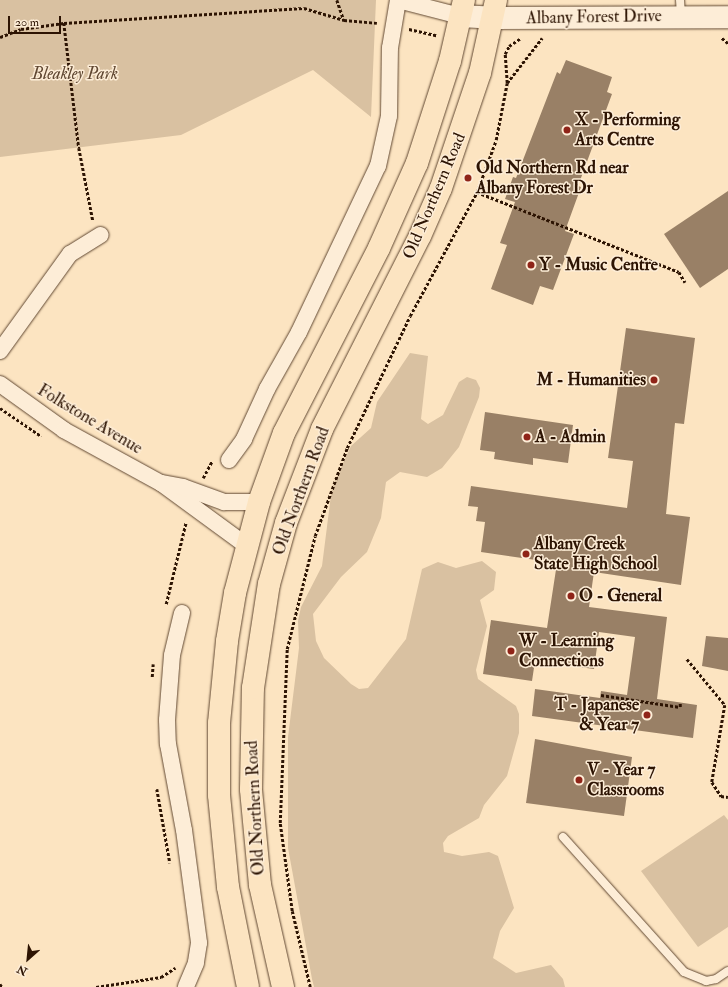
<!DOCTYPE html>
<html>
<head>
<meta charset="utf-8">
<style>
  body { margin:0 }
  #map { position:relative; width:728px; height:987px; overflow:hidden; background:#fce4c1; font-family:"IM FELL Double Pica",serif }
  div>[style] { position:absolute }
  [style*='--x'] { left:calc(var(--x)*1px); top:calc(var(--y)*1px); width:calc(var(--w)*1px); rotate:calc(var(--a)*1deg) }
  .green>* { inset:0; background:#d9c1a1 }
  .building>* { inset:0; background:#998066 }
  .path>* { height:2.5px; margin-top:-1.25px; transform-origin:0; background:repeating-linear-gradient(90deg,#2d1403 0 3px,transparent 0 5px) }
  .roads { filter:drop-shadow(0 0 1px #614832) drop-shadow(0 0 1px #614832) }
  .lane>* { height:8px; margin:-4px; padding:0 4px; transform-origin:4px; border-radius:4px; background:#fdedd7 }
  .street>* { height:16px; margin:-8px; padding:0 8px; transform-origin:8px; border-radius:8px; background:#fdedd7 }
  .secondary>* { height:22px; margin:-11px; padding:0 11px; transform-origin:11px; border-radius:11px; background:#fdedd7 }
  .highway>* { height:22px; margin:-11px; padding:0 11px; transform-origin:11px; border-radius:11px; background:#fce4c1 }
  .dots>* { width:11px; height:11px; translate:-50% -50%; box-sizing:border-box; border:2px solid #fdedd7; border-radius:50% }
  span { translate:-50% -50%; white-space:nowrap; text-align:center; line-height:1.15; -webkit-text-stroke:3px #fdedd7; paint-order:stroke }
  .street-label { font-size:17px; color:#2d1403 }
  .park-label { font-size:17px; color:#614832; font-style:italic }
  .poi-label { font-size:17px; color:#2d1403; font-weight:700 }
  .left { translate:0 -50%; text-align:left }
  .right { translate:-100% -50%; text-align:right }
  .north { position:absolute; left:8px; top:939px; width:40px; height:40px; -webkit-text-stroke:3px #fdedd7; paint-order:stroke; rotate:207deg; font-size:11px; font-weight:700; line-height:16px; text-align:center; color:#2d1403 }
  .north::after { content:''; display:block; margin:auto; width:14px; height:18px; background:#2d1403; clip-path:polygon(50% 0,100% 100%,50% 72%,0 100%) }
  .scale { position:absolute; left:8px; top:16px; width:53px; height:18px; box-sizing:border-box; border:2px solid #2d1403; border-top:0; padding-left:5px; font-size:12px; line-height:14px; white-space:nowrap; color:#2d1403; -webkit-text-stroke:3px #fdedd7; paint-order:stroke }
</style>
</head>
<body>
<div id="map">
  <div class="green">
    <i style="clip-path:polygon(0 0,376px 0,371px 117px,313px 70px,181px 135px,0 157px)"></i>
    <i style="clip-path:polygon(410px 353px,428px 356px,421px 419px,428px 424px,443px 415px,459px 382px,467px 377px,476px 380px,480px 388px,479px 397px,459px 447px,442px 468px,427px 477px,400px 472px,386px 482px,381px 518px,367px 552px,341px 577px,313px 614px,316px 641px,324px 658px,351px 684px,359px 689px,368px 688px,406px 639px,422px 569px,438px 562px,456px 568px,482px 561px,496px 572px,494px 590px,480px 600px,487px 626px,476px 670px,478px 679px,516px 706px,519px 714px,519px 733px,507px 776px,484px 805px,479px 818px,448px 836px,443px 843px,444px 852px,462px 856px,489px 852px,498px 856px,514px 908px,500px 931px,493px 958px,516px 973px,551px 965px,563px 979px,565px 987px,314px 987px,312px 979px,288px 848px,288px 737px,299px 648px,298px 621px,301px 607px,322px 566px,332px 487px,351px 446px,371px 428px,377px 402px)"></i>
    <i style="clip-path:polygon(724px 815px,728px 820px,728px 927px,698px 947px,641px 871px)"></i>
  </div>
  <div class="building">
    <i style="clip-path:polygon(566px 60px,612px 77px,607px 92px,612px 94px,578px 186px,581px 187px,565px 231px,574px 234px,553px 290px,540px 286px,533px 305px,491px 289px,507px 245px,500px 243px,515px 202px,505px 199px,513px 177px,516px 178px,557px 72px,560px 74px)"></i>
    <i style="clip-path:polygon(728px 191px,728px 269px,700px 288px,664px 234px)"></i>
    <i style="clip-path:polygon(626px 328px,695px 338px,684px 424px,675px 423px,666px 514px,690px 517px,681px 585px,594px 572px,589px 607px,667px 617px,657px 699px,697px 705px,693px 738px,532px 716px,535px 689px,600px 698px,601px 691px,627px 695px,635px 637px,599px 632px,594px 669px,535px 661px,532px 681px,483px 674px,491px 620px,547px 628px,557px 563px,481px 552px,485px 522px,476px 521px,478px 507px,468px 506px,471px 486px,627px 508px,633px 461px,608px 458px)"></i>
    <i style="clip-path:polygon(485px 412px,573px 425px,568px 463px,533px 458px,533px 465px,494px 459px,495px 452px,480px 450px)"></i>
    <i style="clip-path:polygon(706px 636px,728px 638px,728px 671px,702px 666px)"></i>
    <i style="clip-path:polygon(535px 739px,632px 757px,624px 816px,526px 803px)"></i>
  </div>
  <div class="path">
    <i style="--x:337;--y:0;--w:21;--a:71"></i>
    <i style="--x:64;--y:23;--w:126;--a:83.2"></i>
    <i style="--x:79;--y:148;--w:74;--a:79.1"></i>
    <i style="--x:409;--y:29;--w:28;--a:13"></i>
    <i style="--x:0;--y:37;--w:22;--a:-21"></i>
    <i style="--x:21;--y:29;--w:43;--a:-7.9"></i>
    <i style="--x:64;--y:23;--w:240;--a:-3.6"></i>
    <i style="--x:304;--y:8;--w:42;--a:16.7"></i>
    <i style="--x:344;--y:20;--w:33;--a:5"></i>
    <i style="--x:722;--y:38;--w:8;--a:40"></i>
    <i style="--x:507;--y:83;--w:57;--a:-52.1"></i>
    <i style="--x:477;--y:192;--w:217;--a:21.6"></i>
    <i style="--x:679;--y:272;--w:12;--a:59"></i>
    <i style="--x:0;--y:408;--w:50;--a:34.3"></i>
    <i style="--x:203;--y:478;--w:19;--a:-62"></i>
    <i style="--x:166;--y:604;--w:84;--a:-76.3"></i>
    <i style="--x:687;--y:659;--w:60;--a:50.4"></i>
    <i style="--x:725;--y:705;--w:78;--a:99.6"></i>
    <i style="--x:712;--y:782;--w:17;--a:57"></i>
    <i style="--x:721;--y:796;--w:7;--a:8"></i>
    <i style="--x:152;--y:677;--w:13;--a:-86"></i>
    <i style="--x:601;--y:695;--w:80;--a:8.6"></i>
    <i style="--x:680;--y:707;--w:5;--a:-90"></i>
    <i style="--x:157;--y:789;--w:75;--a:80"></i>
    <i style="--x:0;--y:984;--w:4;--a:56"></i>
    <i style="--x:96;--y:987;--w:66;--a:-8.7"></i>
    <i style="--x:161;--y:977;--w:17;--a:-33"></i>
    <i style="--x:310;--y:987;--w:78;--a:-103.3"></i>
    <i style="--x:292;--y:911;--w:89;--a:-97.8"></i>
    <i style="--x:280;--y:823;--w:174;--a:-87.7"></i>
    <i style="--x:287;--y:649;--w:116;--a:-76.1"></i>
    <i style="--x:315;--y:536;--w:94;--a:-70"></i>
    <i style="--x:347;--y:448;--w:146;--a:-64.5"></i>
    <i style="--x:410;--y:316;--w:141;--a:-61.6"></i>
    <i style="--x:477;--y:192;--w:55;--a:-69.9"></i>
    <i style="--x:496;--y:140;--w:58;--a:-79.1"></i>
    <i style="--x:507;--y:83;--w:29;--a:-94"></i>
    <i style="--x:505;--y:54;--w:9;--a:-63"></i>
    <i style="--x:509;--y:46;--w:14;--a:-34"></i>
  </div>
  <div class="roads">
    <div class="lane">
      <i style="--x:680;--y:0;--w:16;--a:86"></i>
      <i style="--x:563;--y:837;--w:181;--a:48.1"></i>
      <i style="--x:684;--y:972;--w:24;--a:22"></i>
      <i style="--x:706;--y:981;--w:10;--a:-11"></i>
      <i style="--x:716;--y:979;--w:14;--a:-34"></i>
    </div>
    <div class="street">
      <i style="--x:398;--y:0;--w:64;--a:14.5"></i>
      <i style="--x:0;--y:351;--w:120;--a:-54.2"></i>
      <i style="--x:70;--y:254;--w:36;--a:-32"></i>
      <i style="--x:0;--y:384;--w:79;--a:35.7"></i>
      <i style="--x:64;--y:430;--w:111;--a:28.7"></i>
      <i style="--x:161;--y:483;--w:107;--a:36.2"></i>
      <i style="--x:229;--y:460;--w:26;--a:-54"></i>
      <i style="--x:244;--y:439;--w:55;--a:-65.3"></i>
      <i style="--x:267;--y:389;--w:65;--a:-60.7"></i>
      <i style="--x:299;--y:332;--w:184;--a:-64.6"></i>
      <i style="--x:378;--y:166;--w:51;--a:-77.6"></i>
      <i style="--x:389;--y:116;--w:68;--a:-89.2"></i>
      <i style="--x:390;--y:48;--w:49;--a:-80.5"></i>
      <i style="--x:161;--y:483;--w:22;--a:10"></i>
      <i style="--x:183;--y:487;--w:44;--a:20.1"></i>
      <i style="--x:224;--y:502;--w:35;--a:0"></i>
      <i style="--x:182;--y:613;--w:43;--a:103.4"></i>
      <i style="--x:172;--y:655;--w:65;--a:94.4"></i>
      <i style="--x:167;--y:720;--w:24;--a:88"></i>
      <i style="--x:168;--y:744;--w:87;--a:79.5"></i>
      <i style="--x:184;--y:830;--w:114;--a:82.4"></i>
      <i style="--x:199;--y:943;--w:20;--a:99"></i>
      <i style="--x:196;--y:963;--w:26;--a:113"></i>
    </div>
    <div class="secondary">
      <i style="--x:460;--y:16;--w:33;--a:3"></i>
      <i style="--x:493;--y:18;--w:235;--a:-0.2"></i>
    </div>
    <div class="highway">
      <i style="--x:248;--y:987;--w:102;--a:-101.3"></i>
      <i style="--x:228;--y:887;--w:92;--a:-95.6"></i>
      <i style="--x:219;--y:795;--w:72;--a:-90"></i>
      <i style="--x:219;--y:723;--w:82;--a:-84.4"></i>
      <i style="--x:227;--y:641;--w:49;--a:-80.5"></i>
      <i style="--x:235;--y:593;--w:94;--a:-75.2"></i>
      <i style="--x:259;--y:502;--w:73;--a:-70.1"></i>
      <i style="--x:284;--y:433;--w:208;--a:-62.8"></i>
      <i style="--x:379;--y:248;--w:93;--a:-65.9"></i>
      <i style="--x:417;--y:163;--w:107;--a:-72.1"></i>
      <i style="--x:450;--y:61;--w:63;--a:-77.1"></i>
      <i style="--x:283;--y:987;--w:105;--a:-102.7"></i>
      <i style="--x:260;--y:885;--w:96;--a:-95.4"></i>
      <i style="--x:251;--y:789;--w:101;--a:-88.9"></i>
      <i style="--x:253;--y:688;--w:105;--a:-81.3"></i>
      <i style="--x:269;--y:584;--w:63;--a:-74.4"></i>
      <i style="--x:286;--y:523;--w:101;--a:-69"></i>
      <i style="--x:322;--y:429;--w:216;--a:-63.1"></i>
      <i style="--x:420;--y:236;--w:52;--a:-66.4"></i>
      <i style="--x:441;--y:188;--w:121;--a:-71.3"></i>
      <i style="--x:480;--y:73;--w:75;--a:-77.6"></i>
    </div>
  </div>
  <div class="dots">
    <i style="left:567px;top:130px;background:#8f2418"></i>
    <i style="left:468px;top:178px;background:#8f2418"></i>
    <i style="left:531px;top:265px;background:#8f2418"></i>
    <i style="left:654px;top:380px;background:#8f2418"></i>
    <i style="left:527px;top:437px;background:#8f2418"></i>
    <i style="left:526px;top:554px;background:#8f2418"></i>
    <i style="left:571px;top:596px;background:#8f2418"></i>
    <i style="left:511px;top:651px;background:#8f2418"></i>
    <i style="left:647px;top:715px;background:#8f2418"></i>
    <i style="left:579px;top:780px;background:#8f2418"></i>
  </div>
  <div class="street-label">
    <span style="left:594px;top:17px;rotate:-1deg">Albany Forest Drive</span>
    <span style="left:434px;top:196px;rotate:-67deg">Old Northern Road</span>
    <span style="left:90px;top:419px;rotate:31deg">Folkstone Avenue</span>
    <span style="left:301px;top:491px;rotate:-70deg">Old Northern Road</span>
    <span style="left:255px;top:808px;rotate:-93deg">Old Northern Road</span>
  </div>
  <div class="park-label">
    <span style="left:75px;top:74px">Bleakley Park</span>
  </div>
  <div class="poi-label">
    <span class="left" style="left:575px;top:130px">X - Performing<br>Arts Centre</span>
    <span class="left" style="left:476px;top:178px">Old Northern Rd near<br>Albany Forest Dr</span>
    <span class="left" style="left:539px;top:265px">Y - Music Centre</span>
    <span class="right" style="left:646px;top:380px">M - Humanities</span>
    <span class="left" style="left:535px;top:437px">A - Admin</span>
    <span class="left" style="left:534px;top:554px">Albany Creek<br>State High School</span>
    <span class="left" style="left:579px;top:596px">O - General</span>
    <span class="left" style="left:519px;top:651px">W - Learning<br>Connections</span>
    <span class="right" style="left:639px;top:715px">T - Japanese<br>&amp; Year 7</span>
    <span class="left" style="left:587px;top:780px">V - Year 7<br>Classrooms</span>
  </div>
  <div class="north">N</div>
  <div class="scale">20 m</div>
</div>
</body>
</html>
